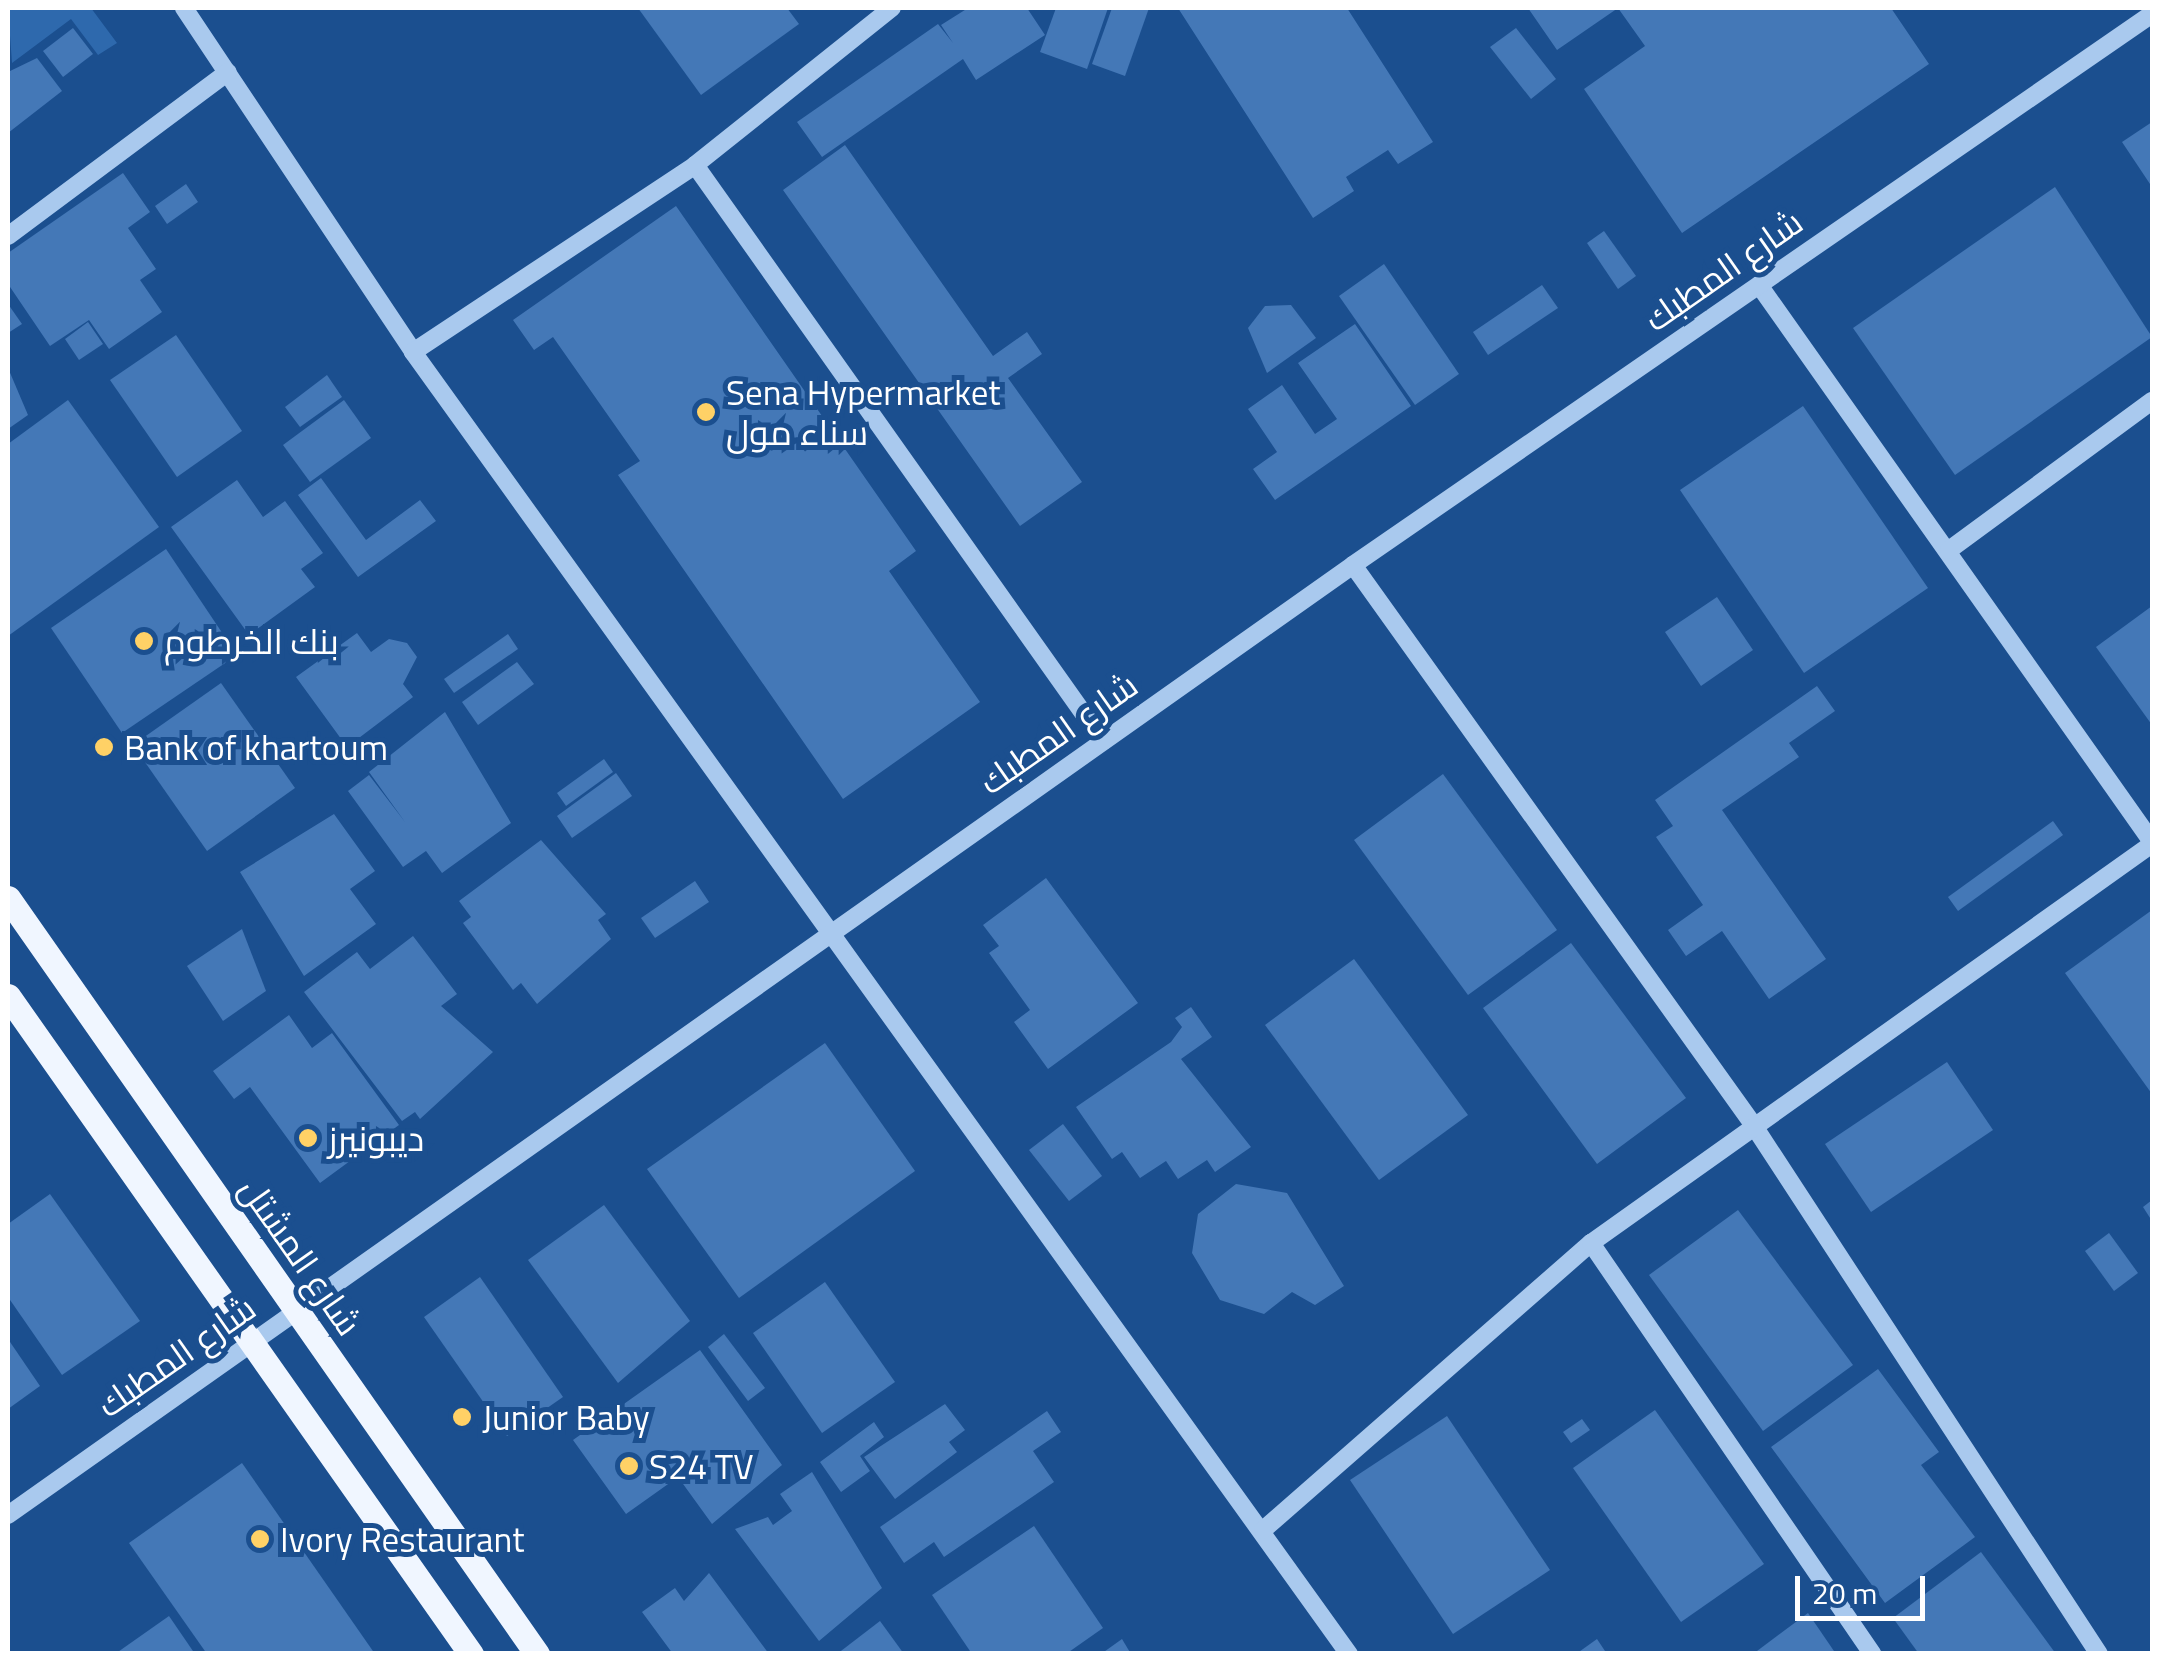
<!DOCTYPE html>
<html>
<head>
<meta charset="utf-8">
<style>
  body { margin:0 }
  #map { position:relative; width:2160px; height:1661px; overflow:hidden; background:#1b4f8f; font-family:"Titillium Web",Cairo,sans-serif }
  div>[style] { position:absolute }
  [style*='--x'] { left:calc(var(--x)*1px); top:calc(var(--y)*1px); width:calc(var(--w)*1px); rotate:calc(var(--a)*1deg) }
  .green>* { inset:0; background:#2e69ad }
  .building>* { inset:0; background:#4478b7 }
  .minor>* { height:18px; margin:-9px; padding:0 9px; transform-origin:9px; border-radius:9px; background:#a9c9ee }
  .major>* { height:25px; margin:-12.5px; padding:0 12.5px; transform-origin:12.5px; border-radius:12.5px; background:#f0f6ff }
  .dots>* { width:28px; height:28px; translate:-50% -50%; box-sizing:border-box; border:5px solid #1b4f8f; border-radius:50% }
  span { translate:-50% -50%; white-space:nowrap; text-align:center; line-height:1.15; -webkit-text-stroke:10px #1b4f8f; paint-order:stroke }
  .street-label { font-size:35px; color:#fff }
  .poi-label { font-size:35px; color:#fff }
  .left { translate:0 -50%; text-align:left }
  .frame { position:absolute; inset:0; border:10px solid #fff; pointer-events:none }
  .scale { position:absolute; left:1795px; top:1576px; width:130px; height:45px; box-sizing:border-box; border:5px solid #fff; border-top:0; padding-left:12px; font-size:30px; line-height:35px; white-space:nowrap; color:#fff; -webkit-text-stroke:8px #1b4f8f; paint-order:stroke }
</style>
</head>
<body>
<div id="map">
  <div class="green">
    <i style="clip-path:polygon(8px 8px,91px 8px,117px 43px,98px 55px,71px 19px,12px 63px)"></i>
  </div>
  <div class="building">
    <i style="clip-path:polygon(638px 8px,787px 8px,799px 24px,701px 95px)"></i>
    <i style="clip-path:polygon(968px 8px,1027px 8px,1045px 35px,976px 80px,963px 59px,822px 157px,797px 122px,938px 24px,953px 43px,941px 25px)"></i>
    <i style="clip-path:polygon(1056px 8px,1108px 8px,1087px 69px,1040px 52px)"></i>
    <i style="clip-path:polygon(1112px 8px,1149px 8px,1125px 76px,1092px 64px)"></i>
    <i style="clip-path:polygon(1178px 8px,1347px 8px,1433px 142px,1398px 164px,1388px 150px,1346px 177px,1354px 191px,1313px 218px)"></i>
    <i style="clip-path:polygon(1528px 8px,1891px 8px,1929px 64px,1682px 233px,1584px 89px,1645px 46px,1618px 8px,1557px 50px)"></i>
    <i style="clip-path:polygon(73px 28px,93px 54px,63px 77px,43px 51px)"></i>
    <i style="clip-path:polygon(1516px 28px,1556px 79px,1531px 99px,1490px 47px)"></i>
    <i style="clip-path:polygon(37px 58px,62px 91px,8px 133px,8px 72px)"></i>
    <i style="clip-path:polygon(2152px 122px,2152px 187px,2122px 142px)"></i>
    <i style="clip-path:polygon(845px 145px,993px 356px,1027px 332px,1042px 354px,1008px 378px,1082px 482px,1020px 526px,783px 190px)"></i>
    <i style="clip-path:polygon(123px 173px,150px 212px,128px 228px,156px 269px,140px 280px,162px 312px,109px 349px,89px 320px,50px 346px,8px 284px,8px 253px)"></i>
    <i style="clip-path:polygon(186px 184px,198px 202px,167px 224px,155px 206px)"></i>
    <i style="clip-path:polygon(2055px 187px,2152px 337px,1955px 475px,1853px 328px)"></i>
    <i style="clip-path:polygon(676px 206px,916px 551px,889px 571px,980px 702px,843px 799px,618px 475px,640px 461px,553px 337px,534px 350px,513px 320px)"></i>
    <i style="clip-path:polygon(1604px 231px,1636px 276px,1618px 289px,1587px 243px)"></i>
    <i style="clip-path:polygon(1384px 264px,1459px 374px,1415px 405px,1339px 296px)"></i>
    <i style="clip-path:polygon(1542px 285px,1558px 308px,1488px 355px,1473px 332px)"></i>
    <i style="clip-path:polygon(8px 304px,22px 324px,8px 333px)"></i>
    <i style="clip-path:polygon(1291px 305px,1316px 338px,1267px 373px,1248px 328px,1265px 306px)"></i>
    <i style="clip-path:polygon(88px 322px,103px 344px,79px 360px,65px 339px)"></i>
    <i style="clip-path:polygon(1355px 324px,1411px 406px,1275px 500px,1253px 469px,1277px 452px,1248px 409px,1282px 385px,1315px 434px,1337px 419px,1298px 363px)"></i>
    <i style="clip-path:polygon(176px 335px,242px 431px,177px 477px,110px 380px)"></i>
    <i style="clip-path:polygon(8px 368px,28px 415px,8px 429px)"></i>
    <i style="clip-path:polygon(327px 375px,342px 397px,300px 427px,285px 407px)"></i>
    <i style="clip-path:polygon(68px 400px,159px 527px,8px 636px,8px 444px)"></i>
    <i style="clip-path:polygon(344px 400px,371px 438px,310px 482px,283px 445px)"></i>
    <i style="clip-path:polygon(1803px 406px,1928px 588px,1804px 673px,1680px 490px)"></i>
    <i style="clip-path:polygon(321px 478px,366px 540px,420px 500px,436px 521px,358px 577px,298px 495px)"></i>
    <i style="clip-path:polygon(237px 480px,263px 517px,285px 501px,323px 553px,301px 569px,315px 587px,249px 635px,171px 527px)"></i>
    <i style="clip-path:polygon(166px 549px,237px 655px,122px 733px,51px 628px)"></i>
    <i style="clip-path:polygon(1717px 597px,1753px 650px,1701px 686px,1665px 632px)"></i>
    <i style="clip-path:polygon(2152px 606px,2152px 725px,2096px 647px)"></i>
    <i style="clip-path:polygon(357px 633px,371px 652px,389px 639px,407px 643px,417px 657px,403px 684px,413px 697px,347px 747px,296px 677px)"></i>
    <i style="clip-path:polygon(508px 634px,518px 649px,454px 693px,444px 679px)"></i>
    <i style="clip-path:polygon(517px 662px,534px 684px,478px 725px,462px 702px)"></i>
    <i style="clip-path:polygon(221px 683px,295px 788px,207px 851px,133px 745px)"></i>
    <i style="clip-path:polygon(1817px 686px,1835px 711px,1789px 743px,1799px 757px,1722px 810px,1826px 959px,1769px 999px,1722px 931px,1686px 956px,1668px 930px,1703px 905px,1656px 837px,1673px 826px,1655px 800px)"></i>
    <i style="clip-path:polygon(445px 712px,511px 823px,442px 873px,426px 851px,403px 867px,348px 791px,369px 775px,405px 822px,369px 772px)"></i>
    <i style="clip-path:polygon(604px 759px,613px 772px,566px 806px,557px 793px)"></i>
    <i style="clip-path:polygon(616px 773px,632px 796px,572px 838px,557px 816px)"></i>
    <i style="clip-path:polygon(1443px 774px,1557px 930px,1468px 995px,1354px 840px)"></i>
    <i style="clip-path:polygon(334px 814px,375px 871px,350px 889px,376px 924px,304px 976px,240px 872px)"></i>
    <i style="clip-path:polygon(2053px 821px,2063px 835px,1958px 911px,1948px 897px)"></i>
    <i style="clip-path:polygon(541px 840px,606px 914px,598px 920px,611px 939px,537px 1004px,521px 983px,513px 990px,463px 923px,471px 917px,459px 901px)"></i>
    <i style="clip-path:polygon(1046px 878px,1138px 1003px,1048px 1069px,1014px 1022px,1030px 1010px,989px 953px,999px 946px,983px 925px)"></i>
    <i style="clip-path:polygon(695px 881px,709px 902px,655px 938px,641px 918px)"></i>
    <i style="clip-path:polygon(2152px 910px,2152px 1094px,2065px 973px)"></i>
    <i style="clip-path:polygon(242px 929px,266px 991px,223px 1021px,187px 966px)"></i>
    <i style="clip-path:polygon(413px 936px,457px 994px,441px 1006px,493px 1052px,420px 1119px,415px 1112px,402px 1121px,304px 992px,357px 952px,370px 969px)"></i>
    <i style="clip-path:polygon(1571px 943px,1686px 1098px,1597px 1164px,1483px 1008px)"></i>
    <i style="clip-path:polygon(1354px 959px,1468px 1115px,1379px 1180px,1265px 1025px)"></i>
    <i style="clip-path:polygon(1191px 1007px,1212px 1037px,1181px 1059px,1251px 1147px,1215px 1172px,1207px 1160px,1178px 1179px,1166px 1161px,1140px 1178px,1122px 1152px,1112px 1159px,1076px 1107px,1171px 1042px,1182px 1027px,1175px 1018px)"></i>
    <i style="clip-path:polygon(289px 1015px,312px 1048px,332px 1033px,399px 1125px,320px 1183px,250px 1087px,234px 1099px,213px 1071px)"></i>
    <i style="clip-path:polygon(825px 1043px,915px 1171px,739px 1298px,647px 1169px)"></i>
    <i style="clip-path:polygon(1947px 1062px,1993px 1130px,1871px 1212px,1825px 1144px)"></i>
    <i style="clip-path:polygon(1063px 1124px,1102px 1176px,1069px 1201px,1029px 1150px)"></i>
    <i style="clip-path:polygon(1236px 1184px,1287px 1193px,1344px 1286px,1315px 1305px,1292px 1292px,1264px 1314px,1220px 1300px,1192px 1253px,1198px 1214px)"></i>
    <i style="clip-path:polygon(50px 1194px,140px 1321px,62px 1375px,8px 1297px,8px 1224px)"></i>
    <i style="clip-path:polygon(2152px 1200px,2152px 1221px,2143px 1207px)"></i>
    <i style="clip-path:polygon(604px 1205px,690px 1321px,618px 1383px,528px 1260px)"></i>
    <i style="clip-path:polygon(1738px 1210px,1853px 1365px,1763px 1431px,1649px 1275px)"></i>
    <i style="clip-path:polygon(2109px 1233px,2138px 1273px,2114px 1291px,2085px 1251px)"></i>
    <i style="clip-path:polygon(480px 1277px,563px 1397px,507px 1436px,424px 1317px)"></i>
    <i style="clip-path:polygon(825px 1282px,895px 1382px,822px 1433px,753px 1333px)"></i>
    <i style="clip-path:polygon(724px 1334px,765px 1388px,748px 1401px,708px 1347px)"></i>
    <i style="clip-path:polygon(8px 1339px,40px 1386px,8px 1409px)"></i>
    <i style="clip-path:polygon(700px 1350px,782px 1465px,712px 1524px,678px 1477px,626px 1514px,573px 1440px)"></i>
    <i style="clip-path:polygon(1878px 1369px,1939px 1452px,1921px 1465px,1975px 1537px,1885px 1603px,1771px 1447px)"></i>
    <i style="clip-path:polygon(945px 1404px,965px 1430px,949px 1442px,957px 1452px,895px 1499px,864px 1457px)"></i>
    <i style="clip-path:polygon(1655px 1410px,1764px 1564px,1681px 1622px,1573px 1468px)"></i>
    <i style="clip-path:polygon(1047px 1411px,1061px 1432px,1033px 1451px,1054px 1482px,944px 1557px,934px 1542px,904px 1563px,880px 1527px)"></i>
    <i style="clip-path:polygon(1447px 1416px,1550px 1570px,1453px 1634px,1350px 1480px)"></i>
    <i style="clip-path:polygon(1582px 1419px,1590px 1430px,1571px 1443px,1563px 1432px)"></i>
    <i style="clip-path:polygon(874px 1422px,884px 1437px,860px 1456px,870px 1471px,841px 1492px,820px 1462px)"></i>
    <i style="clip-path:polygon(242px 1463px,375px 1654px,207px 1654px,129px 1543px)"></i>
    <i style="clip-path:polygon(812px 1472px,882px 1588px,819px 1641px,735px 1529px,768px 1517px,773px 1525px,792px 1511px,780px 1494px)"></i>
    <i style="clip-path:polygon(1034px 1526px,1103px 1628px,1066px 1654px,972px 1654px,932px 1595px)"></i>
    <i style="clip-path:polygon(1981px 1552px,2056px 1654px,1919px 1654px,1893px 1618px)"></i>
    <i style="clip-path:polygon(709px 1573px,769px 1654px,673px 1654px,642px 1612px,675px 1588px,684px 1601px)"></i>
    <i style="clip-path:polygon(1808px 1613px,1836px 1654px,1753px 1654px)"></i>
    <i style="clip-path:polygon(169px 1616px,195px 1654px,115px 1654px)"></i>
    <i style="clip-path:polygon(880px 1621px,904px 1654px,837px 1654px)"></i>
    <i style="clip-path:polygon(1122px 1639px,1131px 1654px,1101px 1654px)"></i>
    <i style="clip-path:polygon(1597px 1639px,1607px 1654px,1576px 1654px)"></i>
  </div>
  <div class="minor">
    <i style="--x:184;--y:8;--w:413;--a:56.3"></i>
    <i style="--x:413;--y:352;--w:1604;--a:54.29"></i>
    <i style="--x:695;--y:165;--w:706;--a:54.69"></i>
    <i style="--x:8;--y:236;--w:274;--a:-36.7"></i>
    <i style="--x:1759;--y:285;--w:682;--a:54.79"></i>
    <i style="--x:413;--y:352;--w:338;--a:-33.5"></i>
    <i style="--x:695;--y:165;--w:252;--a:-38.6"></i>
    <i style="--x:1949;--y:550;--w:252;--a:-36.3"></i>
    <i style="--x:1353;--y:565;--w:686;--a:54.43"></i>
    <i style="--x:1752;--y:1123;--w:634;--a:56.84"></i>
    <i style="--x:1591;--y:1243;--w:498;--a:55.6"></i>
    <i style="--x:8;--y:1515;--w:1647;--a:-35.23"></i>
    <i style="--x:1353;--y:565;--w:971;--a:-34.59"></i>
    <i style="--x:1263;--y:1530;--w:436;--a:-41.2"></i>
    <i style="--x:1591;--y:1243;--w:688;--a:-35.42"></i>
  </div>
  <div class="major">
    <i style="--x:8;--y:898;--w:923;--a:55.02"></i>
    <i style="--x:8;--y:996;--w:805;--a:54.87"></i>
  </div>
  <div class="dots">
    <i style="left:706px;top:412px;background:#ffd166"></i>
    <i style="left:144px;top:641px;background:#ffd166"></i>
    <i style="left:104px;top:747px;background:#ffd166"></i>
    <i style="left:308px;top:1138px;background:#ffd166"></i>
    <i style="left:462px;top:1417px;background:#ffd166"></i>
    <i style="left:629px;top:1466px;background:#ffd166"></i>
    <i style="left:260px;top:1539px;background:#ffd166"></i>
  </div>
  <div class="street-label">
    <span style="left:1723px;top:270px;rotate:-35deg">شارع المطبك</span>
    <span style="left:1058px;top:733px;rotate:-35deg">شارع المطبك</span>
    <span style="left:301px;top:1256px;rotate:55deg">شارع المشتل</span>
    <span style="left:176px;top:1356px;rotate:-35deg">شارع المطبك</span>
  </div>
  <div class="poi-label">
    <span class="left" style="left:726px;top:412px">Sena Hypermarket<br>سناء مول</span>
    <span class="left" style="left:164px;top:641px">بنك الخرطوم</span>
    <span class="left" style="left:124px;top:747px">Bank of khartoum</span>
    <span class="left" style="left:328px;top:1138px">ديبونيرز</span>
    <span class="left" style="left:482px;top:1417px">Junior Baby</span>
    <span class="left" style="left:649px;top:1466px">S24 TV</span>
    <span class="left" style="left:280px;top:1539px">Ivory Restaurant</span>
  </div>
  <div class="frame"></div>
  <div class="scale">20 m</div>
</div>
</body>
</html>
